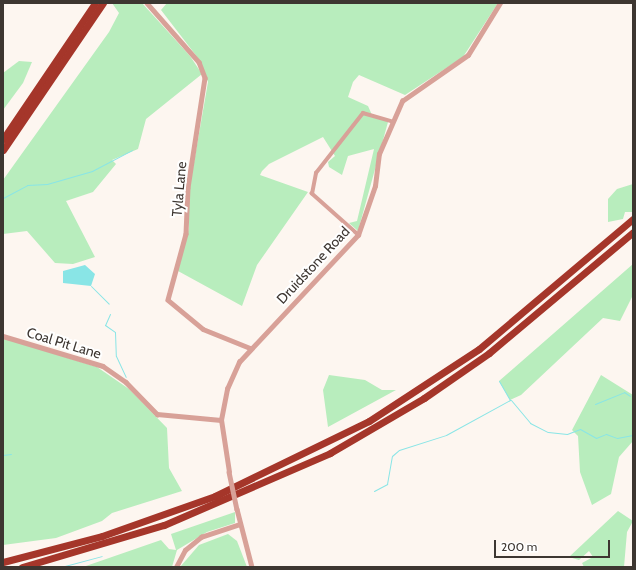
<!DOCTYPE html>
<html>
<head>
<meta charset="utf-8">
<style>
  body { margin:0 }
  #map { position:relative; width:636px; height:570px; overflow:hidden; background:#fdf6f0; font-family:Cabin,sans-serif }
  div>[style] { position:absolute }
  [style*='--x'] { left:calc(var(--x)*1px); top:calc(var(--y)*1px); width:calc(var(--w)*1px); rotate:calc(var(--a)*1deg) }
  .green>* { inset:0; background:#b8edbd }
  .water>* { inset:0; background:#89e5e6 }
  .stream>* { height:1px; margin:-0.5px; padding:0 0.5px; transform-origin:0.5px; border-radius:0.5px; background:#89e5e6 }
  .minor>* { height:3.5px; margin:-1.75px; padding:0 1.75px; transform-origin:1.75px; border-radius:1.75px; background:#d8a198 }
  .tertiary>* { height:4.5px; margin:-2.25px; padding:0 2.25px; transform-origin:2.25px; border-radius:2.25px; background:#d8a198 }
  .motorway>* { height:7px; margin:-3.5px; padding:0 3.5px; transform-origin:3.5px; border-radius:3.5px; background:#a5362a }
  .tertiary-bridge>* { height:4.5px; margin:-2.25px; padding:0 2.25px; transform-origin:2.25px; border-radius:2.25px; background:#d8a198 }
  span { translate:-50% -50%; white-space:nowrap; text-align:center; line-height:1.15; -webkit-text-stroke:4px #fff; paint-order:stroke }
  .street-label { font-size:14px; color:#3d3631 }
  .frame { position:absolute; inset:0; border:4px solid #3d3631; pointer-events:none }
  .scale { position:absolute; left:494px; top:540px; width:116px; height:18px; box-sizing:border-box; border:2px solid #3d3631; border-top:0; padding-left:5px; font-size:12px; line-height:14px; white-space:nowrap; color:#3d3631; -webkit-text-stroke:3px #fff; paint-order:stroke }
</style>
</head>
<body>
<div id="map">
  <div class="green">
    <i style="clip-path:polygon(112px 3px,142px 3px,190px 56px,202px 74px,146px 119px,138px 149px,112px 160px,116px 164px,93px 192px,66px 201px,95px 257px,73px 264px,55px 263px,27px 231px,3px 234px,3px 180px,109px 32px,119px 13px)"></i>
    <i style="clip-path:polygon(167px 3px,498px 3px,463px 57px,405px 95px,359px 75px,353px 82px,348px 97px,368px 106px,372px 115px,388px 122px,358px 231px,349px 223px,357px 221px,374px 149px,348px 156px,342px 175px,329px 167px,328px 162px,335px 156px,323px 137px,269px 164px,262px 171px,260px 175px,308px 192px,257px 265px,242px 306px,178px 271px,189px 228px,189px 191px,208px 82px,198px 58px,161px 10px)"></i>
    <i style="clip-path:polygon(19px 61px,32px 62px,23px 83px,3px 110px,3px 73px)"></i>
    <i style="clip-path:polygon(633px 184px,633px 212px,625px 212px,623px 219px,608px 222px,608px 199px,617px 189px)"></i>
    <i style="clip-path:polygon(633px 264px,633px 295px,620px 321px,603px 318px,521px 395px,510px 400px,499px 381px)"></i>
    <i style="clip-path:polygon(3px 338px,97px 367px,129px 389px,167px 428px,169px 468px,182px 491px,112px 513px,102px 521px,56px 538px,3px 545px)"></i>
    <i style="clip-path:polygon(329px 375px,365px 380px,382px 390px,396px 390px,328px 427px,323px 390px)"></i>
    <i style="clip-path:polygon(601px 375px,633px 395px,633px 441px,619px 457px,611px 494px,592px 505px,580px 472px,578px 436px,572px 430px)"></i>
    <i style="clip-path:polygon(618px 511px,633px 521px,627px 532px,624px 567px,584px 567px,582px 563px,593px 557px,589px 551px,579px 560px,569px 557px)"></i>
    <i style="clip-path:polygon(235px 512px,235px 523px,207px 532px,177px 550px,172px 567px,83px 567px,161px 540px,169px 549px,176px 550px,171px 534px)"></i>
    <i style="clip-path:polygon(228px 534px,237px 541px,247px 567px,180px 567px,199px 545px)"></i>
  </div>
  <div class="water">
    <i style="clip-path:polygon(85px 265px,95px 274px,91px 286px,63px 283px,63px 271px)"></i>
  </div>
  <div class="stream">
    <i style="--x:3;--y:198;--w:27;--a:-28"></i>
    <i style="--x:27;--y:185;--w:20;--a:-3"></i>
    <i style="--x:47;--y:184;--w:47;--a:-16.1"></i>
    <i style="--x:92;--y:171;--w:45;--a:-27.7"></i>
    <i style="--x:91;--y:286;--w:25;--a:45"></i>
    <i style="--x:110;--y:314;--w:12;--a:114"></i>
    <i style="--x:105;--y:325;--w:12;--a:35"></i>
    <i style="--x:115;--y:332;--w:24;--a:88"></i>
    <i style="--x:116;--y:356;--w:23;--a:65"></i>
    <i style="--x:511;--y:400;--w:30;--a:50"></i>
    <i style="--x:530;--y:423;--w:20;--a:27"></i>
    <i style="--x:548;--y:432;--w:19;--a:6"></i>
    <i style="--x:567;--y:434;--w:14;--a:-21"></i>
    <i style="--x:580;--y:429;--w:18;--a:29"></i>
    <i style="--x:596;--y:438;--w:11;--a:-22"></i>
    <i style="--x:606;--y:434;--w:12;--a:20"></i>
    <i style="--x:617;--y:438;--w:16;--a:-11"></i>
    <i style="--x:595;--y:404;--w:31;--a:-22"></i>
    <i style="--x:624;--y:392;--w:7;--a:34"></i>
    <i style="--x:3;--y:455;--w:8;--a:-7"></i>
    <i style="--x:374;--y:491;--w:15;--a:-28"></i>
    <i style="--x:387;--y:484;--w:28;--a:-80"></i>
    <i style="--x:392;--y:456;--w:9;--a:-41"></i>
    <i style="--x:399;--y:450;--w:49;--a:-17.7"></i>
    <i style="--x:446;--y:435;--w:73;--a:-28.7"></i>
    <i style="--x:510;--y:400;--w:22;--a:-120"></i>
    <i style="--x:61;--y:567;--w:42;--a:-15"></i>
  </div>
  <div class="minor">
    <i style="--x:358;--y:235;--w:62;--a:-138.3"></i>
    <i style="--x:312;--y:194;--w:21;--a:-79"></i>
    <i style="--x:316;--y:173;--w:76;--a:-51.9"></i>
    <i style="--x:363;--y:113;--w:29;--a:16"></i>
  </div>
  <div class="tertiary">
    <i style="--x:147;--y:3;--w:79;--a:48.6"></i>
    <i style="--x:199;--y:62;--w:17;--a:69"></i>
    <i style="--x:205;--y:78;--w:111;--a:98.8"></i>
    <i style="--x:188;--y:188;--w:46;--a:92.5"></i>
    <i style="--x:186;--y:234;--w:68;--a:105.3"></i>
    <i style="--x:168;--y:300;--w:45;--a:39.6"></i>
    <i style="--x:203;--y:329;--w:51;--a:22"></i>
    <i style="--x:3;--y:336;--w:104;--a:16.7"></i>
    <i style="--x:103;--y:366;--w:28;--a:35"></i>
    <i style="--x:126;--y:382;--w:45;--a:45.9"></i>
    <i style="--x:157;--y:414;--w:64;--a:5.4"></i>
    <i style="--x:229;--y:472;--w:53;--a:-98.7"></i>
    <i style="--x:221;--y:420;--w:32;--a:-79"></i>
    <i style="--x:227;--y:389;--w:30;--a:-66"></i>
    <i style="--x:239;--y:362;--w:174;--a:-46.9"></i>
    <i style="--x:358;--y:235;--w:52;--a:-70.9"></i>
    <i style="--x:375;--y:186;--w:32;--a:-83"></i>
    <i style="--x:379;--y:154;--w:58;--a:-66.5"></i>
    <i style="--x:402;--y:101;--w:80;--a:-34.9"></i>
    <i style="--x:468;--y:55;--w:61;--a:-58.4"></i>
    <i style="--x:237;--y:509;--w:60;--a:75.5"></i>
    <i style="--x:176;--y:567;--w:19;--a:-62"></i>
    <i style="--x:185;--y:550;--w:21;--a:-39"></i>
    <i style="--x:201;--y:537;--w:41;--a:-18.4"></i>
  </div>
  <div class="motorway">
    <i style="--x:3;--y:139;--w:164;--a:-55.9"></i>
    <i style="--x:3;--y:150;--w:178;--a:-55.8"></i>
    <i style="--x:3;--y:562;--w:102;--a:-14.7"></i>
    <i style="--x:102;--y:536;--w:120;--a:-19.5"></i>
    <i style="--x:215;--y:496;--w:171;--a:-26"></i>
    <i style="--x:369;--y:421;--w:131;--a:-33.2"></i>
    <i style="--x:479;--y:349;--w:202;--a:-40.2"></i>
    <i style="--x:22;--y:567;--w:148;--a:-16.5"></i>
    <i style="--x:164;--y:525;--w:181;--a:-23.4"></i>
    <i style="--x:330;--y:453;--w:109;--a:-30.3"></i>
    <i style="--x:424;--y:398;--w:79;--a:-34.7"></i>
    <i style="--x:489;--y:353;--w:188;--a:-40"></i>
  </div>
  <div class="tertiary-bridge">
    <i style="--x:229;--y:472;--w:38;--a:78"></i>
  </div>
  <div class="street-label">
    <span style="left:179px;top:189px;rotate:-85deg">Tyla Lane</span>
    <span style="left:313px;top:265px;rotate:-47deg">Druidstone Road</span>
    <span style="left:64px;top:343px;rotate:17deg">Coal Pit Lane</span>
  </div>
  <div class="frame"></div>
  <div class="scale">200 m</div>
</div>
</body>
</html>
